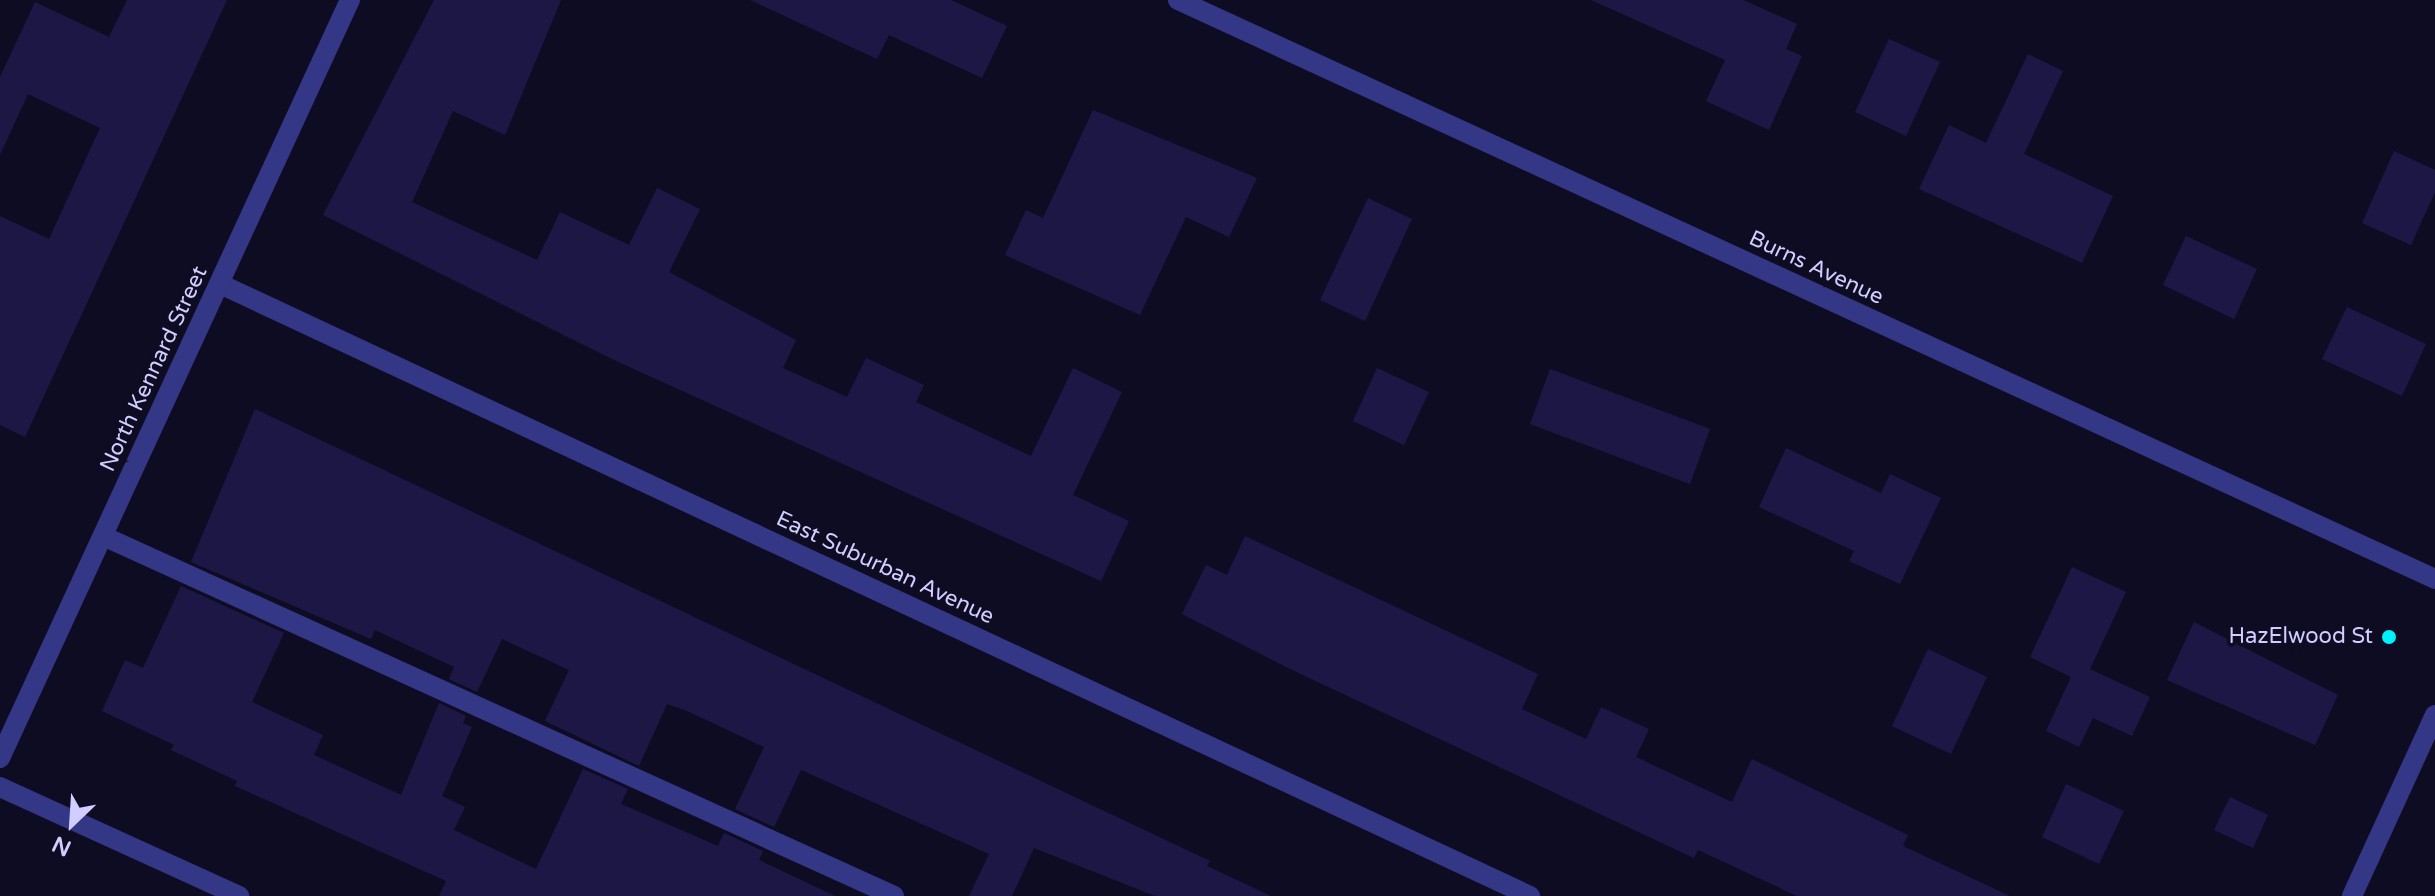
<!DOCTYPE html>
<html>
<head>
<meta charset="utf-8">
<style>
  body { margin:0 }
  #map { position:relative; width:2435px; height:896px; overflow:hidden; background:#0e0c23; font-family:"Varela Round",sans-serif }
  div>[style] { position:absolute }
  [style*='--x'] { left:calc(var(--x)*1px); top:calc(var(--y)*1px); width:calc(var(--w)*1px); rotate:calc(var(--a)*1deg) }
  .building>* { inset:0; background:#1d1746 }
  .service>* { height:20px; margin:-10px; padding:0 10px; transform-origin:10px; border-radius:10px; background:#343686 }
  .minor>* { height:20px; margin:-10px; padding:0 10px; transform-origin:10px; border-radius:10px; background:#343686 }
  .tertiary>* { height:20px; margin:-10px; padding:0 10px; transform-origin:10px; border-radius:10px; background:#343686 }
  .dots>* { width:22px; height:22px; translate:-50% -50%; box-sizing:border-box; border:4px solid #0e0c23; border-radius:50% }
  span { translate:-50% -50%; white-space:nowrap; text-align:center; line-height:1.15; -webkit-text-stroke:8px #0e0c23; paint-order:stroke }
  .street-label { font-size:22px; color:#d1ceff }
  .poi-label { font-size:22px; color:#d1ceff }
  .right { translate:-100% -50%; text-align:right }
  .north { position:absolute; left:32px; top:784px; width:80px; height:80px; -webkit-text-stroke:6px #0e0c23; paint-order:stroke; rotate:205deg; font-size:22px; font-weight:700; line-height:32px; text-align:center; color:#d1ceff }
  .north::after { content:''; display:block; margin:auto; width:28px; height:36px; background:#d1ceff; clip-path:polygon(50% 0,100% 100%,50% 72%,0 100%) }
</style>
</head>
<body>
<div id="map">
  <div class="building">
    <i style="clip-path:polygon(127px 0,227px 0,25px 437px,0 425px,0 216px,49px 239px,100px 128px,28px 94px,0 155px,0 77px,35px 2px,109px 37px)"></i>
    <i style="clip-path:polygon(434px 0,561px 0,505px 135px,453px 111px,412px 202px,537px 260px,560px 212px,629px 245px,657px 188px,700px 209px,669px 272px,796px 340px,783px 368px,847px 397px,866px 358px,924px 385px,916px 402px,1031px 456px,1073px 368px,1122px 392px,1073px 495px,1129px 521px,1101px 581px,614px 360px,323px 215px)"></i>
    <i style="clip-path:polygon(750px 0,951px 0,1007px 26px,982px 78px,889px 35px,877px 59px)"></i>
    <i style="clip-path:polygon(1591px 0,1743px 0,1797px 24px,1786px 49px,1802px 56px,1769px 130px,1706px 101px,1725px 60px)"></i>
    <i style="clip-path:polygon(1889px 39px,1940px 62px,1906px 136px,1855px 112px)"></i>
    <i style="clip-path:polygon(2028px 54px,2063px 71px,2024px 154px,2113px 196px,2082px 263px,1919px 189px,1949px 125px,1986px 143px)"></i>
    <i style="clip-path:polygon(1093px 110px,1257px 178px,1229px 237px,1186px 217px,1140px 315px,1005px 255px,1026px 210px,1043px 218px)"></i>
    <i style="clip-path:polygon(2394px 151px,2435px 170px,2435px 192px,2411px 245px,2362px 223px)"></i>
    <i style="clip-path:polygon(1368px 198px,1412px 219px,1365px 321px,1320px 300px)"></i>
    <i style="clip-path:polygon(2186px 236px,2257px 269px,2234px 319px,2163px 285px)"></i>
    <i style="clip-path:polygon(2347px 307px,2426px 344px,2402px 396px,2322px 359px)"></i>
    <i style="clip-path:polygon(1377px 368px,1429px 392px,1404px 445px,1353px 421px)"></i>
    <i style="clip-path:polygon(1550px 369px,1710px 429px,1690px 484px,1530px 424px)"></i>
    <i style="clip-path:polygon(255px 409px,1210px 861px,1207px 866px,1271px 896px,1155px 896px,1034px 848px,1012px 896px,969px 896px,989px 854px,801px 770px,774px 827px,735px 809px,764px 747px,687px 711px,667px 704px,639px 766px,545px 721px,569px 670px,502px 639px,477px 692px,449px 679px,454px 667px,375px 630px,371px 639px,191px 562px)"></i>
    <i style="clip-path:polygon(1786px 448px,1881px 493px,1890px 474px,1941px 498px,1900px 584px,1849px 561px,1854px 551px,1759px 507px)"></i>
    <i style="clip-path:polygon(1245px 536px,1538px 674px,1522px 709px,1586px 739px,1601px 707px,1649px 729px,1636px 757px,1732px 802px,1752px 759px,1908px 835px,1903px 846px,2010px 896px,1797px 896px,1698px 850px,1694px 858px,1290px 669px,1182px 614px,1206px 565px,1227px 575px)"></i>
    <i style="clip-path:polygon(2072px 567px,2126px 592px,2090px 669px,2150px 697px,2132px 736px,2093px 718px,2079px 747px,2046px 731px,2071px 677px,2030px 657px)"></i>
    <i style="clip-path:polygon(181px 586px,284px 633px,252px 702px,323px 735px,314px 755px,401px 795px,439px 703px,466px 716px,463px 723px,472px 727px,442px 796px,465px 807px,454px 830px,536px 869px,583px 769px,628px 789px,621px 804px,718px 846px,724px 833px,763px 851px,759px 860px,835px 896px,439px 896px,446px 881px,235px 786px,237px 781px,171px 750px,174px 745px,102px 711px,125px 660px,143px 668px)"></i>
    <i style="clip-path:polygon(2194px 622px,2338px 695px,2315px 745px,2167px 680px)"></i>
    <i style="clip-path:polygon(1928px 649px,1987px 677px,1951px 754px,1892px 726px)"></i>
    <i style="clip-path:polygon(2066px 784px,2124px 811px,2099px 864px,2042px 837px)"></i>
    <i style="clip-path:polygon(2230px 797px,2268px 815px,2253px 848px,2214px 830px)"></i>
  </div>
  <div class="service">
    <i style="--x:103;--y:536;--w:869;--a:24.47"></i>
  </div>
  <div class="minor">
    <i style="--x:220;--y:284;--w:1446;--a:25.04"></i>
    <i style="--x:0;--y:758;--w:835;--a:-65.22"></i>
    <i style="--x:0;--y:787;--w:263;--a:24.5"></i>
    <i style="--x:2352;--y:896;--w:199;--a:-65.4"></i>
  </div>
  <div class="tertiary">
    <i style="--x:1178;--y:0;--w:1384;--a:24.73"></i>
  </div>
  <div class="dots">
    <i style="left:2389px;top:637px;background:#00f2f9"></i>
  </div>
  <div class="street-label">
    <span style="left:1816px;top:268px;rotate:25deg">Burns Avenue</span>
    <span style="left:154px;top:369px;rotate:-65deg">North Kennard Street</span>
    <span style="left:885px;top:568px;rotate:25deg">East Suburban Avenue</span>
  </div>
  <div class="poi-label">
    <span class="right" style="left:2373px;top:637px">HazElwood St</span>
  </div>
  <div class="north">N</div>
</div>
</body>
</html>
